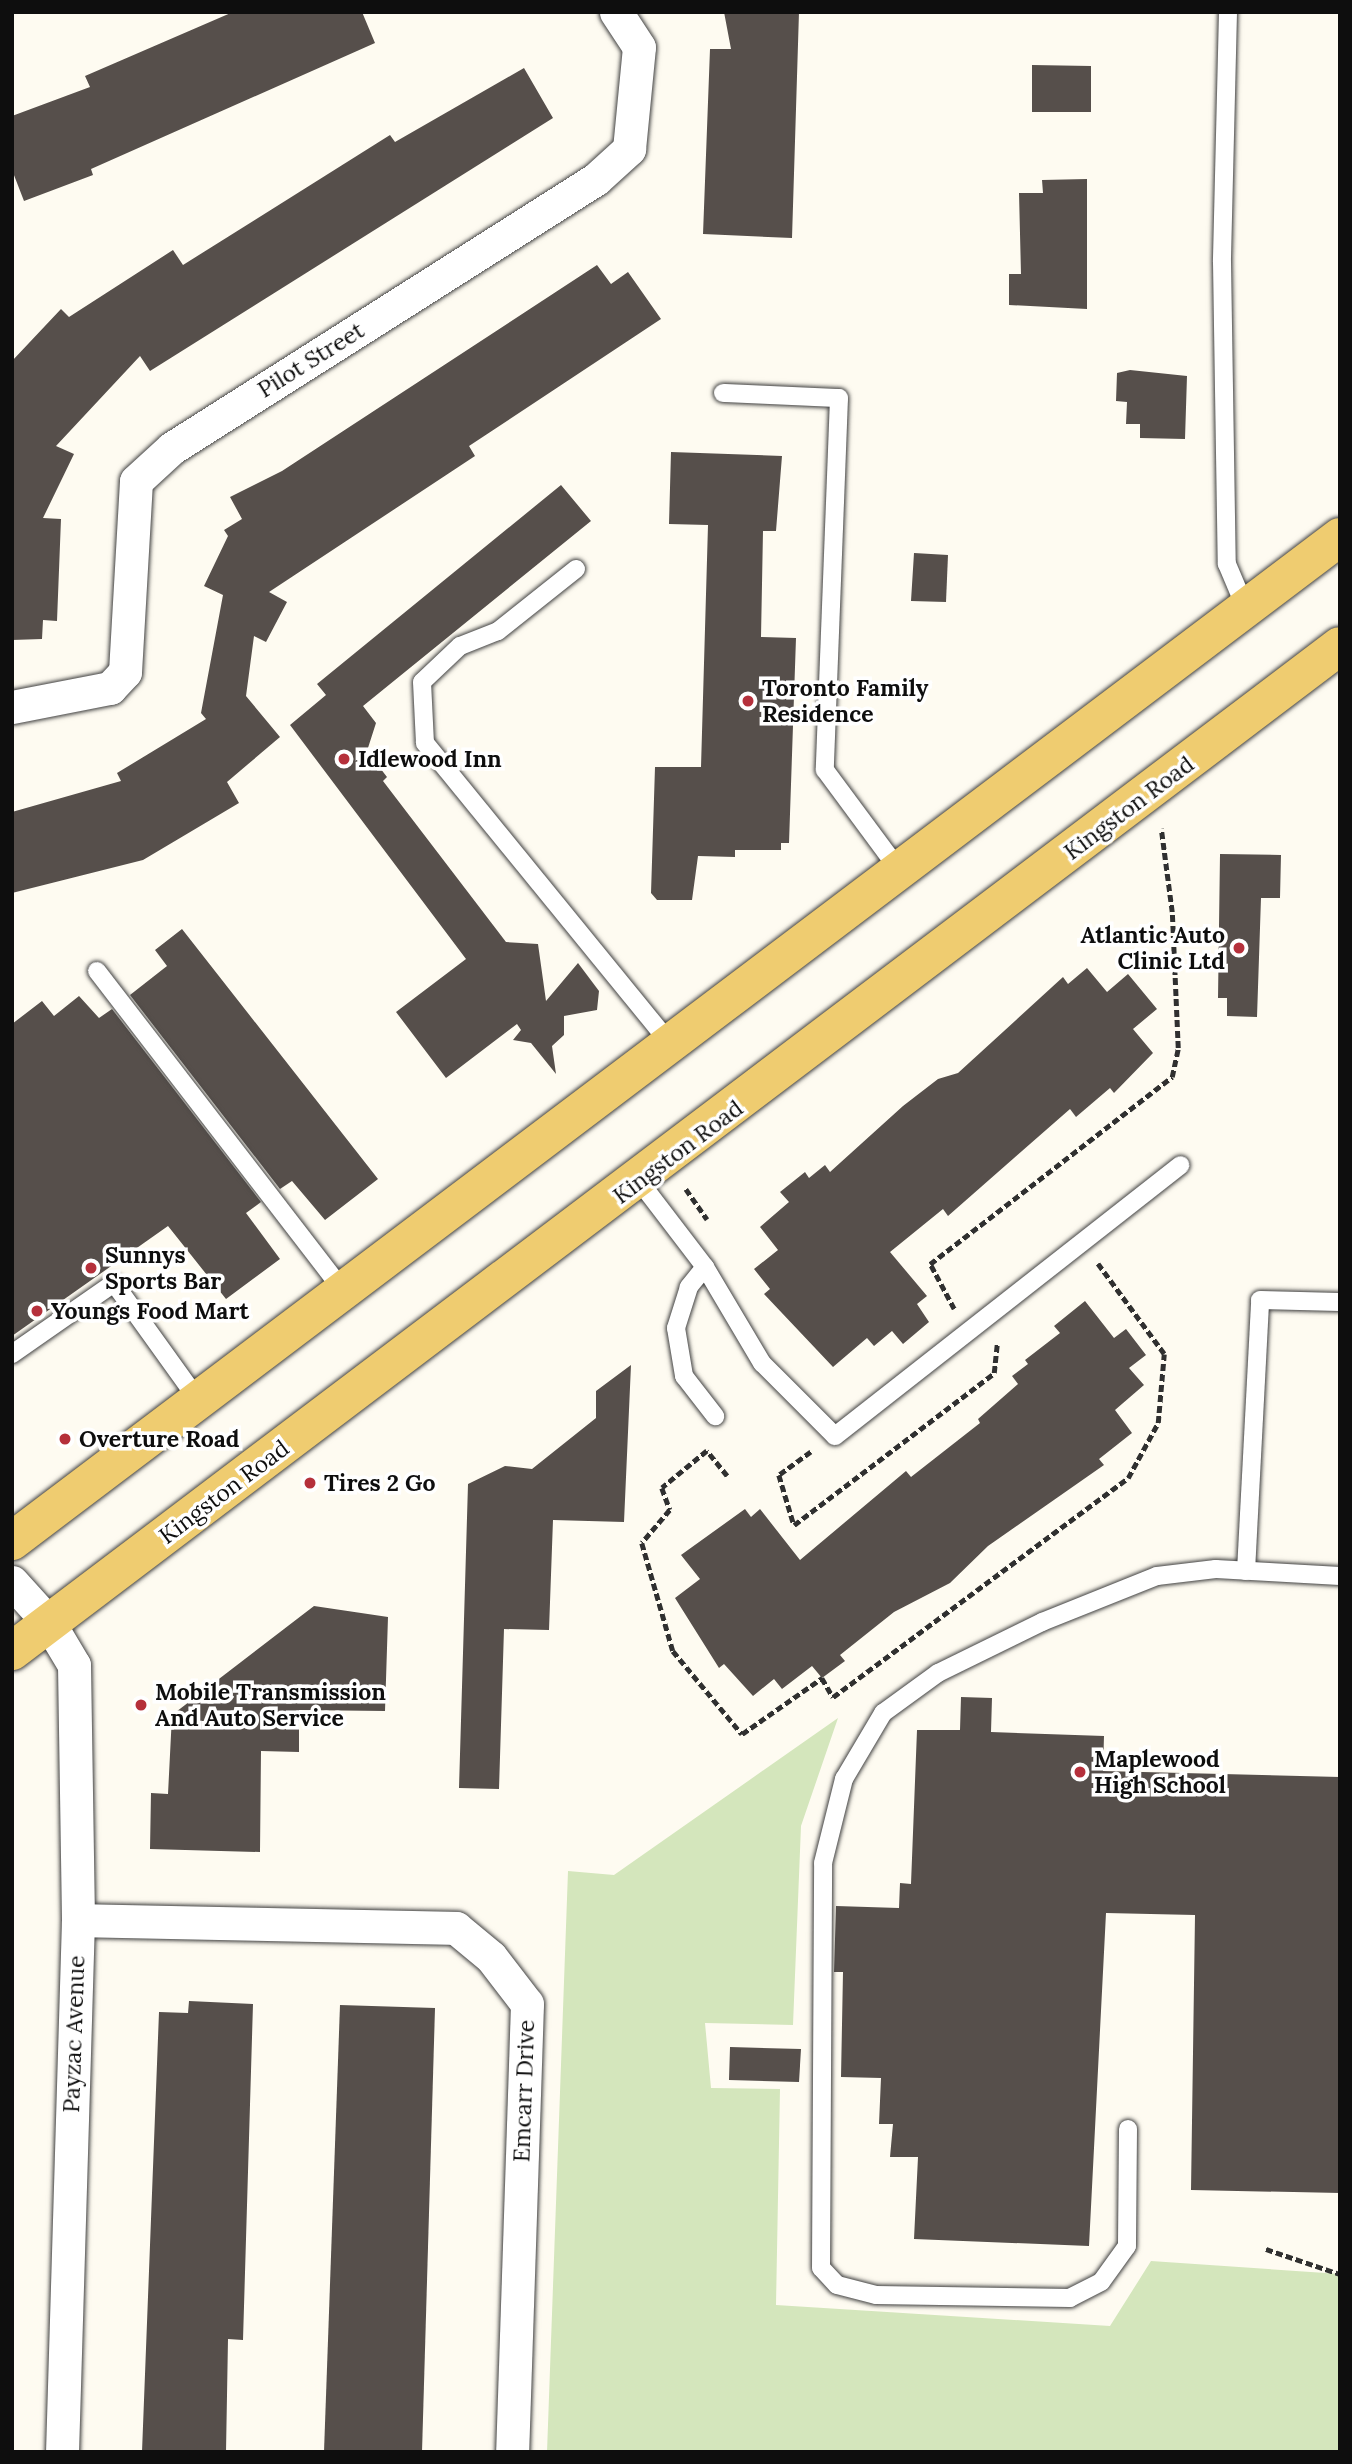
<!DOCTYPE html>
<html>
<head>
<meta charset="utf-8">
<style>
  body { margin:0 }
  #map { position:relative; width:1352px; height:2464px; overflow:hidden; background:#fefbf1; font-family:Lora,serif }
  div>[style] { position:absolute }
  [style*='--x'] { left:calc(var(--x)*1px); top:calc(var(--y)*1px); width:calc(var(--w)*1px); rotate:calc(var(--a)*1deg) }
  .green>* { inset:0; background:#d4e6bc }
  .building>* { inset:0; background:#564f4b }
  .path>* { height:4.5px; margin-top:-2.25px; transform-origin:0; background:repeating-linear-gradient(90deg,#303030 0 7px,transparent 0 10.5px) }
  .roads { filter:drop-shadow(0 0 2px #414141) drop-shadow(0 0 2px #414141) }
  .service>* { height:18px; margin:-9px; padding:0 9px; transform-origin:9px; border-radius:9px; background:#fff }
  .minor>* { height:33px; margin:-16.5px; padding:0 16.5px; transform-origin:16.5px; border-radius:16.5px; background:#fff }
  .primary>* { height:38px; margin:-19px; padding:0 19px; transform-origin:19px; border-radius:19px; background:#efcc70 }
  .dots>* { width:19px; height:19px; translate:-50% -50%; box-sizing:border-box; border:4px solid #fff; border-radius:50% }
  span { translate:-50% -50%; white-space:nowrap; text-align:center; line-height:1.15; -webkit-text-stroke:7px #fff; paint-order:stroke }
  .street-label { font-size:23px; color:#0e0e0e }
  .poi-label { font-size:23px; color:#0e0e0e; font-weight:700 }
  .left { translate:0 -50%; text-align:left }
  .right { translate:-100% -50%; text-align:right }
  .frame { position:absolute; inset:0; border:14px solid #0e0e0e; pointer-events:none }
</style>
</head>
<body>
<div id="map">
  <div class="green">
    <i style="clip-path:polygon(838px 1718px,801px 1826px,793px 2025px,705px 2023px,711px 2088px,780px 2089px,776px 2305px,1110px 2326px,1151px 2261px,1340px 2274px,1340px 2452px,547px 2452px,568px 1871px,614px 1875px)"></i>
  </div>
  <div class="building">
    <i style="clip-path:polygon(233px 12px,362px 12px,375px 43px,91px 169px,93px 175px,24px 201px,12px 170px,12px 116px,90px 87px,85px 76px)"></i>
    <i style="clip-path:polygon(724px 12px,799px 12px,792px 238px,703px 234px,710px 49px,731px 49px)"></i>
    <i style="clip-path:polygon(1032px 65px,1091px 66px,1091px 112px,1032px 112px)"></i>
    <i style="clip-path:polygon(524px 68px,553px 118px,150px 371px,140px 356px,56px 446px,74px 454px,43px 518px,61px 519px,57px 621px,43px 620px,42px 639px,12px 640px,12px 361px,61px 309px,69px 317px,173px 250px,183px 265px,390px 135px,395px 142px)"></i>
    <i style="clip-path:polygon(1087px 179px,1087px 309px,1009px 305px,1009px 274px,1021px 274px,1019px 193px,1043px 193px,1042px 180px)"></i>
    <i style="clip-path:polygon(597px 265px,611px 284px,628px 272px,661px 319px,469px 446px,475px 456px,269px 592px,287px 602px,266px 642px,254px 636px,246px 696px,280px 737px,227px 782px,239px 803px,143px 860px,12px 893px,12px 812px,121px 781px,117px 773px,206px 719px,201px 713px,223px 595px,204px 586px,228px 536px,224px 530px,242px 519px,230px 497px,282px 471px)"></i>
    <i style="clip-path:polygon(1130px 370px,1187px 376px,1185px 439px,1140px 438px,1140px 424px,1126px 424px,1127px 402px,1116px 401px,1117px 373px)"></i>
    <i style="clip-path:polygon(671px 452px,782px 456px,776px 531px,763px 531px,761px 637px,796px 638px,789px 843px,781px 843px,781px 850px,735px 850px,735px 857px,698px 856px,692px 900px,657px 900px,651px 893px,655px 767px,701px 767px,708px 525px,669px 524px)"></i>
    <i style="clip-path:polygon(561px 485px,591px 521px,363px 706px,376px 723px,367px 751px,387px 777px,383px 781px,506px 942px,538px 944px,546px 1001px,578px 963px,599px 991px,597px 1010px,564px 1016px,564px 1035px,552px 1046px,556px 1074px,531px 1043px,513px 1040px,521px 1030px,517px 1024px,446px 1078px,396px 1012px,466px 959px,290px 725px,326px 695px,317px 684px)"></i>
    <i style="clip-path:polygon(914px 553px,948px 555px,946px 602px,911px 601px)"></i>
    <i style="clip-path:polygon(1220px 854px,1281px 855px,1280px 898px,1261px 898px,1257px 1017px,1227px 1016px,1227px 998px,1218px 998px)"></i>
    <i style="clip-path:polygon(182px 929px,378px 1179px,325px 1220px,292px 1181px,280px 1189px,130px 995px,167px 966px,155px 950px)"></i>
    <i style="clip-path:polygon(1087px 968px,1107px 992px,1128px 974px,1157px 1009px,1133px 1029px,1153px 1053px,1114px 1093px,1110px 1088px,1076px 1117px,1070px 1109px,948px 1216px,943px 1209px,890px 1252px,927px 1296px,917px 1304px,929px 1322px,903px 1344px,892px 1331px,874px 1346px,867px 1338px,833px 1367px,764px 1294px,770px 1289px,754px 1269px,778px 1250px,760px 1227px,789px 1202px,780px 1192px,805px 1172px,809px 1178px,825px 1165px,830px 1172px,903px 1106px,938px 1079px,958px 1073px,1063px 977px,1068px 984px)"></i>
    <i style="clip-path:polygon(79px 996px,99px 1018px,112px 1009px,261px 1202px,246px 1213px,280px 1259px,226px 1299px,168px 1226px,12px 1336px,12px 1024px,42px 1001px,54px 1016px)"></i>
    <i style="clip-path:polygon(1085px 1301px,1114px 1338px,1126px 1329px,1146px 1355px,1129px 1368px,1144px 1385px,1115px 1410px,1132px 1433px,1099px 1459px,1104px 1465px,988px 1546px,950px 1583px,894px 1612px,840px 1655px,845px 1661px,822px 1678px,812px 1666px,782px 1689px,774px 1679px,753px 1696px,724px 1664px,719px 1668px,675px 1598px,700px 1579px,681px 1555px,745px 1509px,751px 1517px,760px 1509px,800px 1560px,906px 1471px,911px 1477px,980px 1423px,978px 1419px,1018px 1384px,1012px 1376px,1028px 1364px,1025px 1360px,1060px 1333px,1054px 1326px)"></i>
    <i style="clip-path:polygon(631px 1365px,624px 1522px,553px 1520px,549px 1630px,504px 1629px,499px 1789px,459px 1788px,468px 1484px,505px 1466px,532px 1469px,596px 1418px,596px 1391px)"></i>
    <i style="clip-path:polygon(314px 1606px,388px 1617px,385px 1711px,299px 1710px,299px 1752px,261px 1751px,260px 1852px,150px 1849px,151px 1793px,168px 1794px,172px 1715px)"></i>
    <i style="clip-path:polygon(961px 1697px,992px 1698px,991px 1732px,1104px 1736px,1103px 1771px,1340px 1777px,1340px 2193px,1191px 2190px,1195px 1915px,1106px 1913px,1089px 2246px,914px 2239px,918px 2157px,890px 2157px,893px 2124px,879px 2124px,881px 2078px,841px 2077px,843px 1972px,834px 1972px,836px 1906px,899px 1908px,900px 1883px,911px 1884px,917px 1730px,960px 1730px)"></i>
    <i style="clip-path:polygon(189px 2001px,253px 2004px,243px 2340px,228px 2339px,226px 2452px,142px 2452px,159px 2012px,188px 2013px)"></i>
    <i style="clip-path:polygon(340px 2005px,435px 2008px,422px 2452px,324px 2452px)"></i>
    <i style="clip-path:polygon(730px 2047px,801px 2049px,799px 2082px,729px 2080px)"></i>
  </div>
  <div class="path">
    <i style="--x:686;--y:1189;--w:37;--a:55"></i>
    <i style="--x:954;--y:1309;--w:51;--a:-118.1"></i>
    <i style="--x:930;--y:1264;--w:306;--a:-37.7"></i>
    <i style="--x:1172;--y:1077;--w:30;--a:-78"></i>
    <i style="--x:1178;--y:1048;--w:136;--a:-92.5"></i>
    <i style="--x:1172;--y:912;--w:84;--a:-97.5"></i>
    <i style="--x:811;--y:1452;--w:39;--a:144"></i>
    <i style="--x:779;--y:1475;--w:52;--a:73.3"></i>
    <i style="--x:794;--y:1525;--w:251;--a:-37.2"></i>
    <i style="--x:994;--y:1373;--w:30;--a:-84"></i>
    <i style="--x:727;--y:1476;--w:32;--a:-129"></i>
    <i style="--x:707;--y:1451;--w:58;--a:140.6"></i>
    <i style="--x:662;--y:1488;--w:23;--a:70"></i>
    <i style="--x:670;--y:1510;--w:43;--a:130.3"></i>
    <i style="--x:642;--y:1543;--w:112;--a:74"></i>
    <i style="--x:673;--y:1651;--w:108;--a:50.3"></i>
    <i style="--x:742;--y:1734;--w:98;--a:-35"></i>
    <i style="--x:822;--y:1678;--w:22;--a:60"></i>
    <i style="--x:833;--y:1697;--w:367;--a:-36.6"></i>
    <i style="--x:1128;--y:1478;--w:63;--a:-61.4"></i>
    <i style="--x:1158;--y:1423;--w:69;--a:-85"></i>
    <i style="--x:1164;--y:1354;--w:112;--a:-126.3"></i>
    <i style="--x:1266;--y:2249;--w:78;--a:18.7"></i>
  </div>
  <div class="roads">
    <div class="service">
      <i style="--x:1228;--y:12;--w:250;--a:91.4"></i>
      <i style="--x:1222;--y:262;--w:302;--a:89.1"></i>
      <i style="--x:1227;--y:564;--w:49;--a:67.1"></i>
      <i style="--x:723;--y:393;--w:116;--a:2.5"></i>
      <i style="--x:839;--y:398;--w:372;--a:92.2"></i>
      <i style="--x:825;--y:770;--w:124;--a:53.5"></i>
      <i style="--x:576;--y:569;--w:100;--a:141.5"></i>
      <i style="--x:498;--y:631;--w:41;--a:158.5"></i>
      <i style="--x:460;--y:646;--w:52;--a:136.5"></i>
      <i style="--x:422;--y:682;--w:61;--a:87.2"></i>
      <i style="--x:425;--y:743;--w:387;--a:50.8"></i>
      <i style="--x:97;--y:971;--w:403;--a:52.4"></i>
      <i style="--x:640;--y:1182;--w:107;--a:52.6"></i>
      <i style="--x:705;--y:1267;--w:112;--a:59.3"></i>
      <i style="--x:762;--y:1363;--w:103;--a:45"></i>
      <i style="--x:835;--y:1436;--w:439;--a:-38.1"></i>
      <i style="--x:705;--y:1267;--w:26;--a:129"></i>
      <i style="--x:689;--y:1287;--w:43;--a:107.6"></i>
      <i style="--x:676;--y:1328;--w:49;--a:80.5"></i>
      <i style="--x:684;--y:1376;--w:51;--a:52.2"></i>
      <i style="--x:12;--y:1354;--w:124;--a:-34.8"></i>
      <i style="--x:114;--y:1283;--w:144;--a:54.3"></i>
      <i style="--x:1246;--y:1571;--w:271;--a:-87"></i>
      <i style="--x:1260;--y:1300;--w:80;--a:1.4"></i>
      <i style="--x:1128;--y:2129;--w:117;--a:90.5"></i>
      <i style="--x:1127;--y:2246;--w:44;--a:125.8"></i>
      <i style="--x:1101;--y:2282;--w:35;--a:153"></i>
      <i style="--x:1070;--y:2298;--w:194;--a:-179.1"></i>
      <i style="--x:876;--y:2295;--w:40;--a:-165.6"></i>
      <i style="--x:837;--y:2285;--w:23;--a:-133"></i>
      <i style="--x:821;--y:2268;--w:405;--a:-89.7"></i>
      <i style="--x:823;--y:1863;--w:87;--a:-76"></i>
      <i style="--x:844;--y:1779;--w:77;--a:-59.4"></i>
      <i style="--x:883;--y:1713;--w:68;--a:-36"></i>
      <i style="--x:938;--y:1673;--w:116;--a:-26.1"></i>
      <i style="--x:1042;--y:1622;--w:124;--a:-21.8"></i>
      <i style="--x:1157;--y:1576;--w:59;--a:-6.8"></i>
      <i style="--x:1216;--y:1569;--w:124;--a:3.2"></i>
    </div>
    <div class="minor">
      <i style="--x:12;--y:707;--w:100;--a:-11"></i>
      <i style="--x:110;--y:688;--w:22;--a:-47"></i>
      <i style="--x:125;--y:672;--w:191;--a:-86.7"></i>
      <i style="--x:136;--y:481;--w:49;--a:-42.5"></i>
      <i style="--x:172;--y:448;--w:502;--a:-32.39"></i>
      <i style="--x:596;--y:179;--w:45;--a:-42.3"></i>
      <i style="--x:629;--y:149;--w:102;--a:-84.4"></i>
      <i style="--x:639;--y:47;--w:42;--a:-123.3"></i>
      <i style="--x:12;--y:1582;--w:55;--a:47.9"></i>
      <i style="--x:49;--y:1623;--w:49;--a:59.2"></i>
      <i style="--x:74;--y:1665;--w:255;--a:89.1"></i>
      <i style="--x:78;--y:1920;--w:532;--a:91.72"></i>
      <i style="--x:78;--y:1920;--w:378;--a:1.2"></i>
      <i style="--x:456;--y:1928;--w:45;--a:39.6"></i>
      <i style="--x:491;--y:1957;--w:59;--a:52.5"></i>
      <i style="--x:527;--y:2004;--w:448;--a:91.9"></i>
    </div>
    <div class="primary">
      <i style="--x:12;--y:1541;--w:1665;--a:-37.09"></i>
      <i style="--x:12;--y:1651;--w:1665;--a:-37.12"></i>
    </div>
  </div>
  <div class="dots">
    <i style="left:748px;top:701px;background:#b5303b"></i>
    <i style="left:344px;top:759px;background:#b5303b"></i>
    <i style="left:1239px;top:948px;background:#b5303b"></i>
    <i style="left:91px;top:1268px;background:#b5303b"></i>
    <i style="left:37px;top:1311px;background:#b5303b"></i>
    <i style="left:65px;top:1439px;background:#b5303b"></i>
    <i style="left:310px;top:1483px;background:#b5303b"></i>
    <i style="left:141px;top:1705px;background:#b5303b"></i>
    <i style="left:1080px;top:1772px;background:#b5303b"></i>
  </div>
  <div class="street-label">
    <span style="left:311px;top:360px;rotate:-32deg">Pilot Street</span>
    <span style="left:1129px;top:808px;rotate:-37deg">Kingston Road</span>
    <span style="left:678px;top:1152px;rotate:-37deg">Kingston Road</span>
    <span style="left:224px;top:1492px;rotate:-37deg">Kingston Road</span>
    <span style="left:74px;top:2034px;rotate:-88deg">Payzac Avenue</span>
    <span style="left:524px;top:2091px;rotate:-88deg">Emcarr Drive</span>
  </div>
  <div class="poi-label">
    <span class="left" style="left:762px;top:701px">Toronto Family<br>Residence</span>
    <span class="left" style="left:358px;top:759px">Idlewood Inn</span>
    <span class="right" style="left:1225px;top:948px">Atlantic Auto<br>Clinic Ltd</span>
    <span class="left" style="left:105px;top:1268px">Sunnys<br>Sports Bar</span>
    <span class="left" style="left:51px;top:1311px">Youngs Food Mart</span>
    <span class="left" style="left:79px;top:1439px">Overture Road</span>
    <span class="left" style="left:324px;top:1483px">Tires 2 Go</span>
    <span class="left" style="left:155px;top:1705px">Mobile Transmission<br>And Auto Service</span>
    <span class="left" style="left:1094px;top:1772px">Maplewood<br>High School</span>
  </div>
  <div class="frame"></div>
</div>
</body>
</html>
